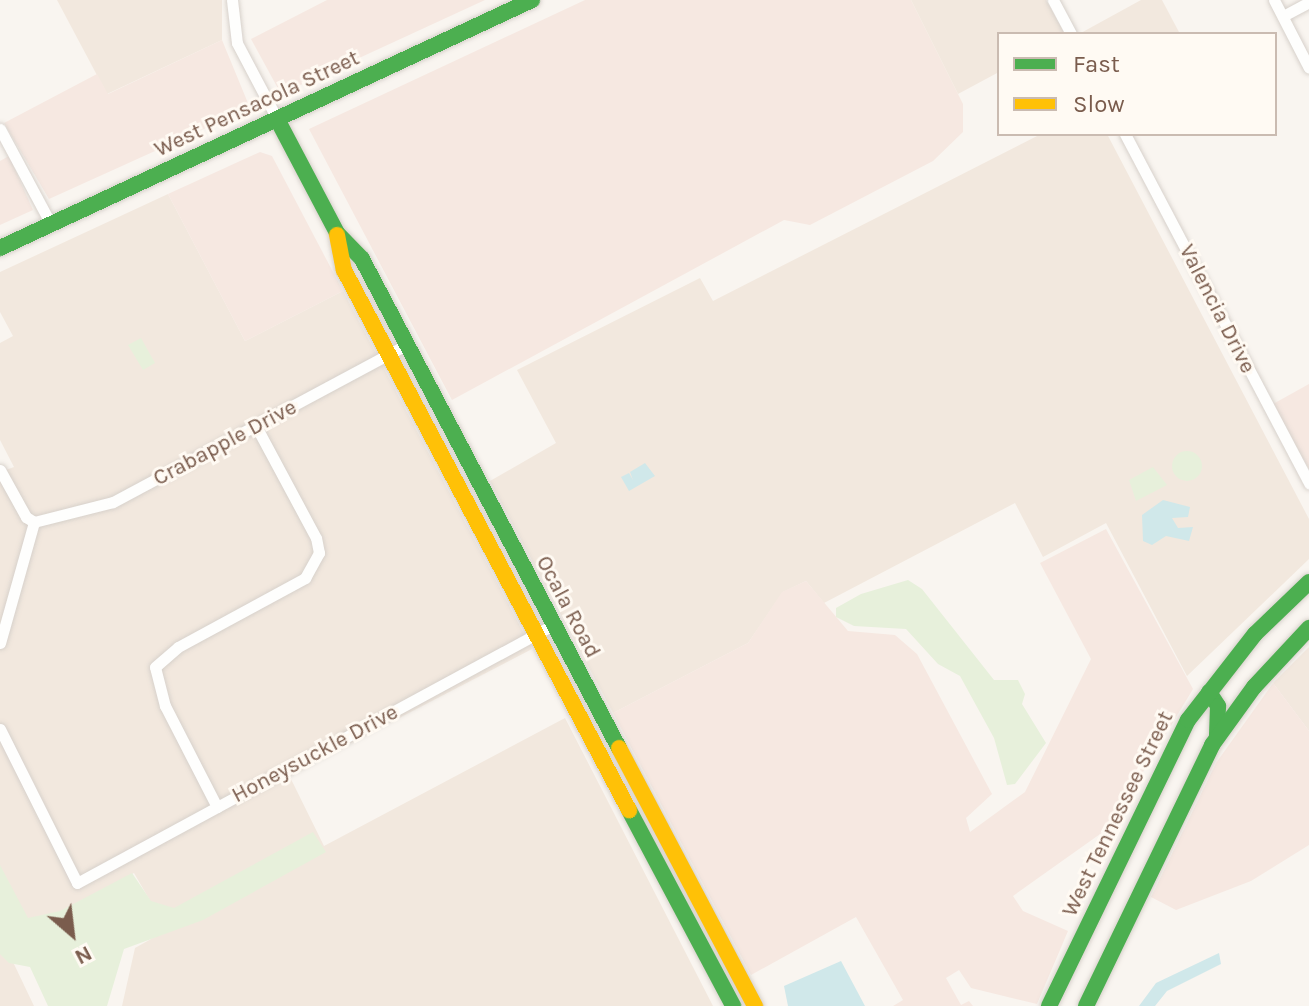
<!DOCTYPE html>
<html>
<head>
<meta charset="utf-8">
<style>
  body { margin:0 }
  #map { position:relative; width:1309px; height:1006px; overflow:hidden; background:#f9f5f0; font-family:Karla,sans-serif }
  div>[style] { position:absolute }
  [style*='--x'] { left:calc(var(--x)*1px); top:calc(var(--y)*1px); width:calc(var(--w)*1px); rotate:calc(var(--a)*1deg) }
  .residential>* { inset:0; background:#f2e8de }
  .commercial>* { inset:0; background:#f6e8e1 }
  .green>* { inset:0; background:#e7f0db }
  .round { border-radius:50% }
  .water>* { inset:0; background:#d0e8ea }
  .roads { filter:drop-shadow(0 0 2px #d7d1cb) drop-shadow(0 0 2px #d7d1cb) }
  .street>* { height:11px; margin:-5.5px; padding:0 5.5px; transform-origin:5.5px; border-radius:5.5px; background:#fefefd }
  .fast>* { height:16px; margin:-8px; padding:0 8px; transform-origin:8px; border-radius:8px; background:#4caf50 }
  .slow>* { height:16px; margin:-8px; padding:0 8px; transform-origin:8px; border-radius:8px; background:#ffc107 }
  span { translate:-50% -50%; white-space:nowrap; text-align:center; line-height:1.15; -webkit-text-stroke:6px #fffaf3; paint-order:stroke }
  .street-label { font-size:22px; color:#7a5c4d }
  .legend { position:absolute; left:997px; top:32px; width:280px; height:104px; box-sizing:border-box; background:#fffaf3; border:2px solid #cabbb1; margin:0; padding:10px 14px; list-style:none; font-size:24px; color:#7a5c4d }
  .legend li { display:flex; align-items:center; gap:16px; height:40px }
  .legend b { width:40px; border:2px solid #cabbb1 }
  .north { position:absolute; left:32px; top:894px; width:80px; height:80px; -webkit-text-stroke:6px #fffaf3; paint-order:stroke; rotate:152deg; font-size:22px; font-weight:700; line-height:32px; text-align:center; color:#7a5c4d }
  .north::after { content:''; display:block; margin:auto; width:28px; height:36px; background:#7a5c4d; clip-path:polygon(50% 0,100% 100%,50% 72%,0 100%) }
</style>
</head>
<body>
<div id="map">
  <div class="residential">
    <i style="clip-path:polygon(57px 0,222px 0,222px 40px,107px 94px)"></i>
    <i style="clip-path:polygon(911px 0,1046px 0,1065px 34px,999px 34px,999px 72px,958px 94px)"></i>
    <i style="clip-path:polygon(1141px 0,1162px 0,1180px 34px,1079px 34px)"></i>
    <i style="clip-path:polygon(1041px 134px,1107px 134px,1309px 519px,1309px 559px,1187px 676px,1106px 523px,1043px 557px,1015px 503px,824px 603px,806px 581px,783px 592px,748px 643px,613px 713px,490px 481px,556px 443px,517px 370px,700px 278px,713px 301px)"></i>
    <i style="clip-path:polygon(168px 194px,245px 341px,343px 291px,532px 649px,289px 775px,324px 846px,565px 718px,713px 1006px,122px 1006px,135px 948px,167px 930px,134px 873px,3px 941px,34px 1006px,0 1006px,0 472px,14px 467px,0 440px,0 343px,13px 336px,0 312px,0 272px)"></i>
    <i style="clip-path:polygon(1309px 647px,1309px 731px,1273px 683px)"></i>
  </div>
  <div class="commercial">
    <i style="clip-path:polygon(327px 0,485px 0,281px 94px,251px 39px)"></i>
    <i style="clip-path:polygon(585px 0,911px 0,963px 104px,963px 132px,933px 161px,810px 225px,784px 220px,452px 400px,309px 129px)"></i>
    <i style="clip-path:polygon(222px 40px,250px 108px,49px 199px,4px 123px,97px 74px,108px 94px)"></i>
    <i style="clip-path:polygon(260px 152px,272px 156px,343px 291px,245px 341px,168px 194px)"></i>
    <i style="clip-path:polygon(9px 156px,33px 210px,0 225px,0 161px)"></i>
    <i style="clip-path:polygon(1309px 384px,1309px 469px,1273px 404px)"></i>
    <i style="clip-path:polygon(1106px 529px,1193px 689px,1110px 827px,1013px 896px,1023px 911px,1068px 931px,1037px 1004px,971px 988px,959px 970px,946px 978px,961px 1005px,969px 1001px,973px 1006px,893px 1006px,903px 1000px,856px 917px,751px 975px,613px 713px,748px 643px,782px 592px,806px 581px,848px 631px,895px 635px,917px 654px,992px 794px,966px 818px,970px 832px,1025px 792px,1091px 659px,1040px 563px)"></i>
    <i style="clip-path:polygon(1273px 683px,1309px 731px,1309px 845px,1251px 881px,1176px 910px,1151px 897px,1216px 763px)"></i>
  </div>
  <div class="green">
    <i style="clip-path:polygon(141px 338px,155px 363px,143px 370px,128px 345px)"></i>
    <i class="round" style="left:1172px;top:451px;width:30px;height:30px"></i>
    <i style="clip-path:polygon(1153px 467px,1167px 485px,1136px 501px,1129px 480px)"></i>
    <i style="clip-path:polygon(908px 580px,922px 589px,994px 680px,1018px 680px,1025px 694px,1022px 704px,1046px 743px,1015px 784px,1007px 785px,994px 738px,960px 676px,938px 664px,906px 629px,854px 626px,836px 617px,836px 608px,861px 594px)"></i>
    <i style="clip-path:polygon(313px 832px,326px 852px,203px 920px,124px 949px,107px 1006px,48px 1006px,30px 967px,9px 963px,0 954px,0 865px,28px 918px,60px 911px,132px 873px,151px 901px,174px 908px)"></i>
  </div>
  <div class="water">
    <i style="clip-path:polygon(645px 463px,655px 476px,629px 491px,621px 477px,629px 473px,633px 480px,630px 472px)"></i>
    <i style="clip-path:polygon(1163px 500px,1190px 507px,1188px 517px,1172px 518px,1178px 528px,1193px 527px,1189px 541px,1166px 536px,1152px 545px,1143px 541px,1142px 515px)"></i>
    <i style="clip-path:polygon(1219px 953px,1221px 964px,1167px 991px,1155px 1006px,1139px 1006px,1156px 983px)"></i>
    <i style="clip-path:polygon(841px 961px,865px 1006px,788px 1006px,784px 986px)"></i>
  </div>
  <div class="roads">
    <div class="street">
      <i style="--x:232;--y:0;--w:43;--a:83.4"></i>
      <i style="--x:237;--y:43;--w:86;--a:62.2"></i>
      <i style="--x:1053;--y:0;--w:38;--a:62"></i>
      <i style="--x:1274;--y:0;--w:76;--a:62.8"></i>
      <i style="--x:1283;--y:16;--w:30;--a:-28"></i>
      <i style="--x:0;--y:129;--w:108;--a:61.8"></i>
      <i style="--x:1125;--y:134;--w:395;--a:62.2"></i>
      <i style="--x:0;--y:470;--w:54;--a:61"></i>
      <i style="--x:26;--y:517;--w:9;--a:32"></i>
      <i style="--x:34;--y:522;--w:81;--a:-14.2"></i>
      <i style="--x:113;--y:502;--w:335;--a:-28.2"></i>
      <i style="--x:0;--y:643;--w:126;--a:-74.3"></i>
      <i style="--x:0;--y:729;--w:172;--a:63.4"></i>
      <i style="--x:77;--y:883;--w:541;--a:-28.46"></i>
      <i style="--x:217;--y:807;--w:114;--a:-117.2"></i>
      <i style="--x:165;--y:706;--w:40;--a:-104.4"></i>
      <i style="--x:155;--y:667;--w:30;--a:-41"></i>
      <i style="--x:178;--y:647;--w:145;--a:-28.5"></i>
      <i style="--x:305;--y:578;--w:29;--a:-61"></i>
      <i style="--x:319;--y:553;--w:15;--a:-101"></i>
      <i style="--x:316;--y:538;--w:127;--a:-118.2"></i>
    </div>
    <div class="fast">
      <i style="--x:277;--y:119;--w:129;--a:62.2"></i>
      <i style="--x:337;--y:233;--w:36;--a:46"></i>
      <i style="--x:362;--y:259;--w:552;--a:62.28"></i>
      <i style="--x:0;--y:248;--w:587;--a:-24.99"></i>
      <i style="--x:1209;--y:692;--w:17;--a:57"></i>
      <i style="--x:1218;--y:706;--w:30;--a:92"></i>
      <i style="--x:629;--y:810;--w:222;--a:62"></i>
      <i style="--x:1049;--y:1006;--w:318;--a:-64.1"></i>
      <i style="--x:1188;--y:720;--w:109;--a:-52.1"></i>
      <i style="--x:1255;--y:634;--w:75;--a:-43.9"></i>
      <i style="--x:1086;--y:1006;--w:290;--a:-64.2"></i>
      <i style="--x:1212;--y:745;--w:72;--a:-54.1"></i>
      <i style="--x:1254;--y:687;--w:81;--a:-47"></i>
    </div>
    <div class="slow">
      <i style="--x:337;--y:235;--w:36;--a:79"></i>
      <i style="--x:344;--y:270;--w:611;--a:62.18"></i>
      <i style="--x:619;--y:748;--w:292;--a:62.2"></i>
    </div>
  </div>
  <div class="street-label">
    <span style="left:257px;top:104px;rotate:-25deg">West Pensacola Street</span>
    <span style="left:1217px;top:309px;rotate:63deg">Valencia Drive</span>
    <span style="left:225px;top:443px;rotate:-28deg">Crabapple Drive</span>
    <span style="left:568px;top:607px;rotate:62deg">Ocala Road</span>
    <span style="left:315px;top:754px;rotate:-28deg">Honeysuckle Drive</span>
    <span style="left:1118px;top:814px;rotate:-64deg">West Tennessee Street</span>
  </div>
  <ul class="legend">
  <li><b style="height:10px;background:#4caf50"></b>Fast</li>
  <li><b style="height:10px;background:#ffc107"></b>Slow</li>
  </ul>
  <div class="north">N</div>
</div>
</body>
</html>
